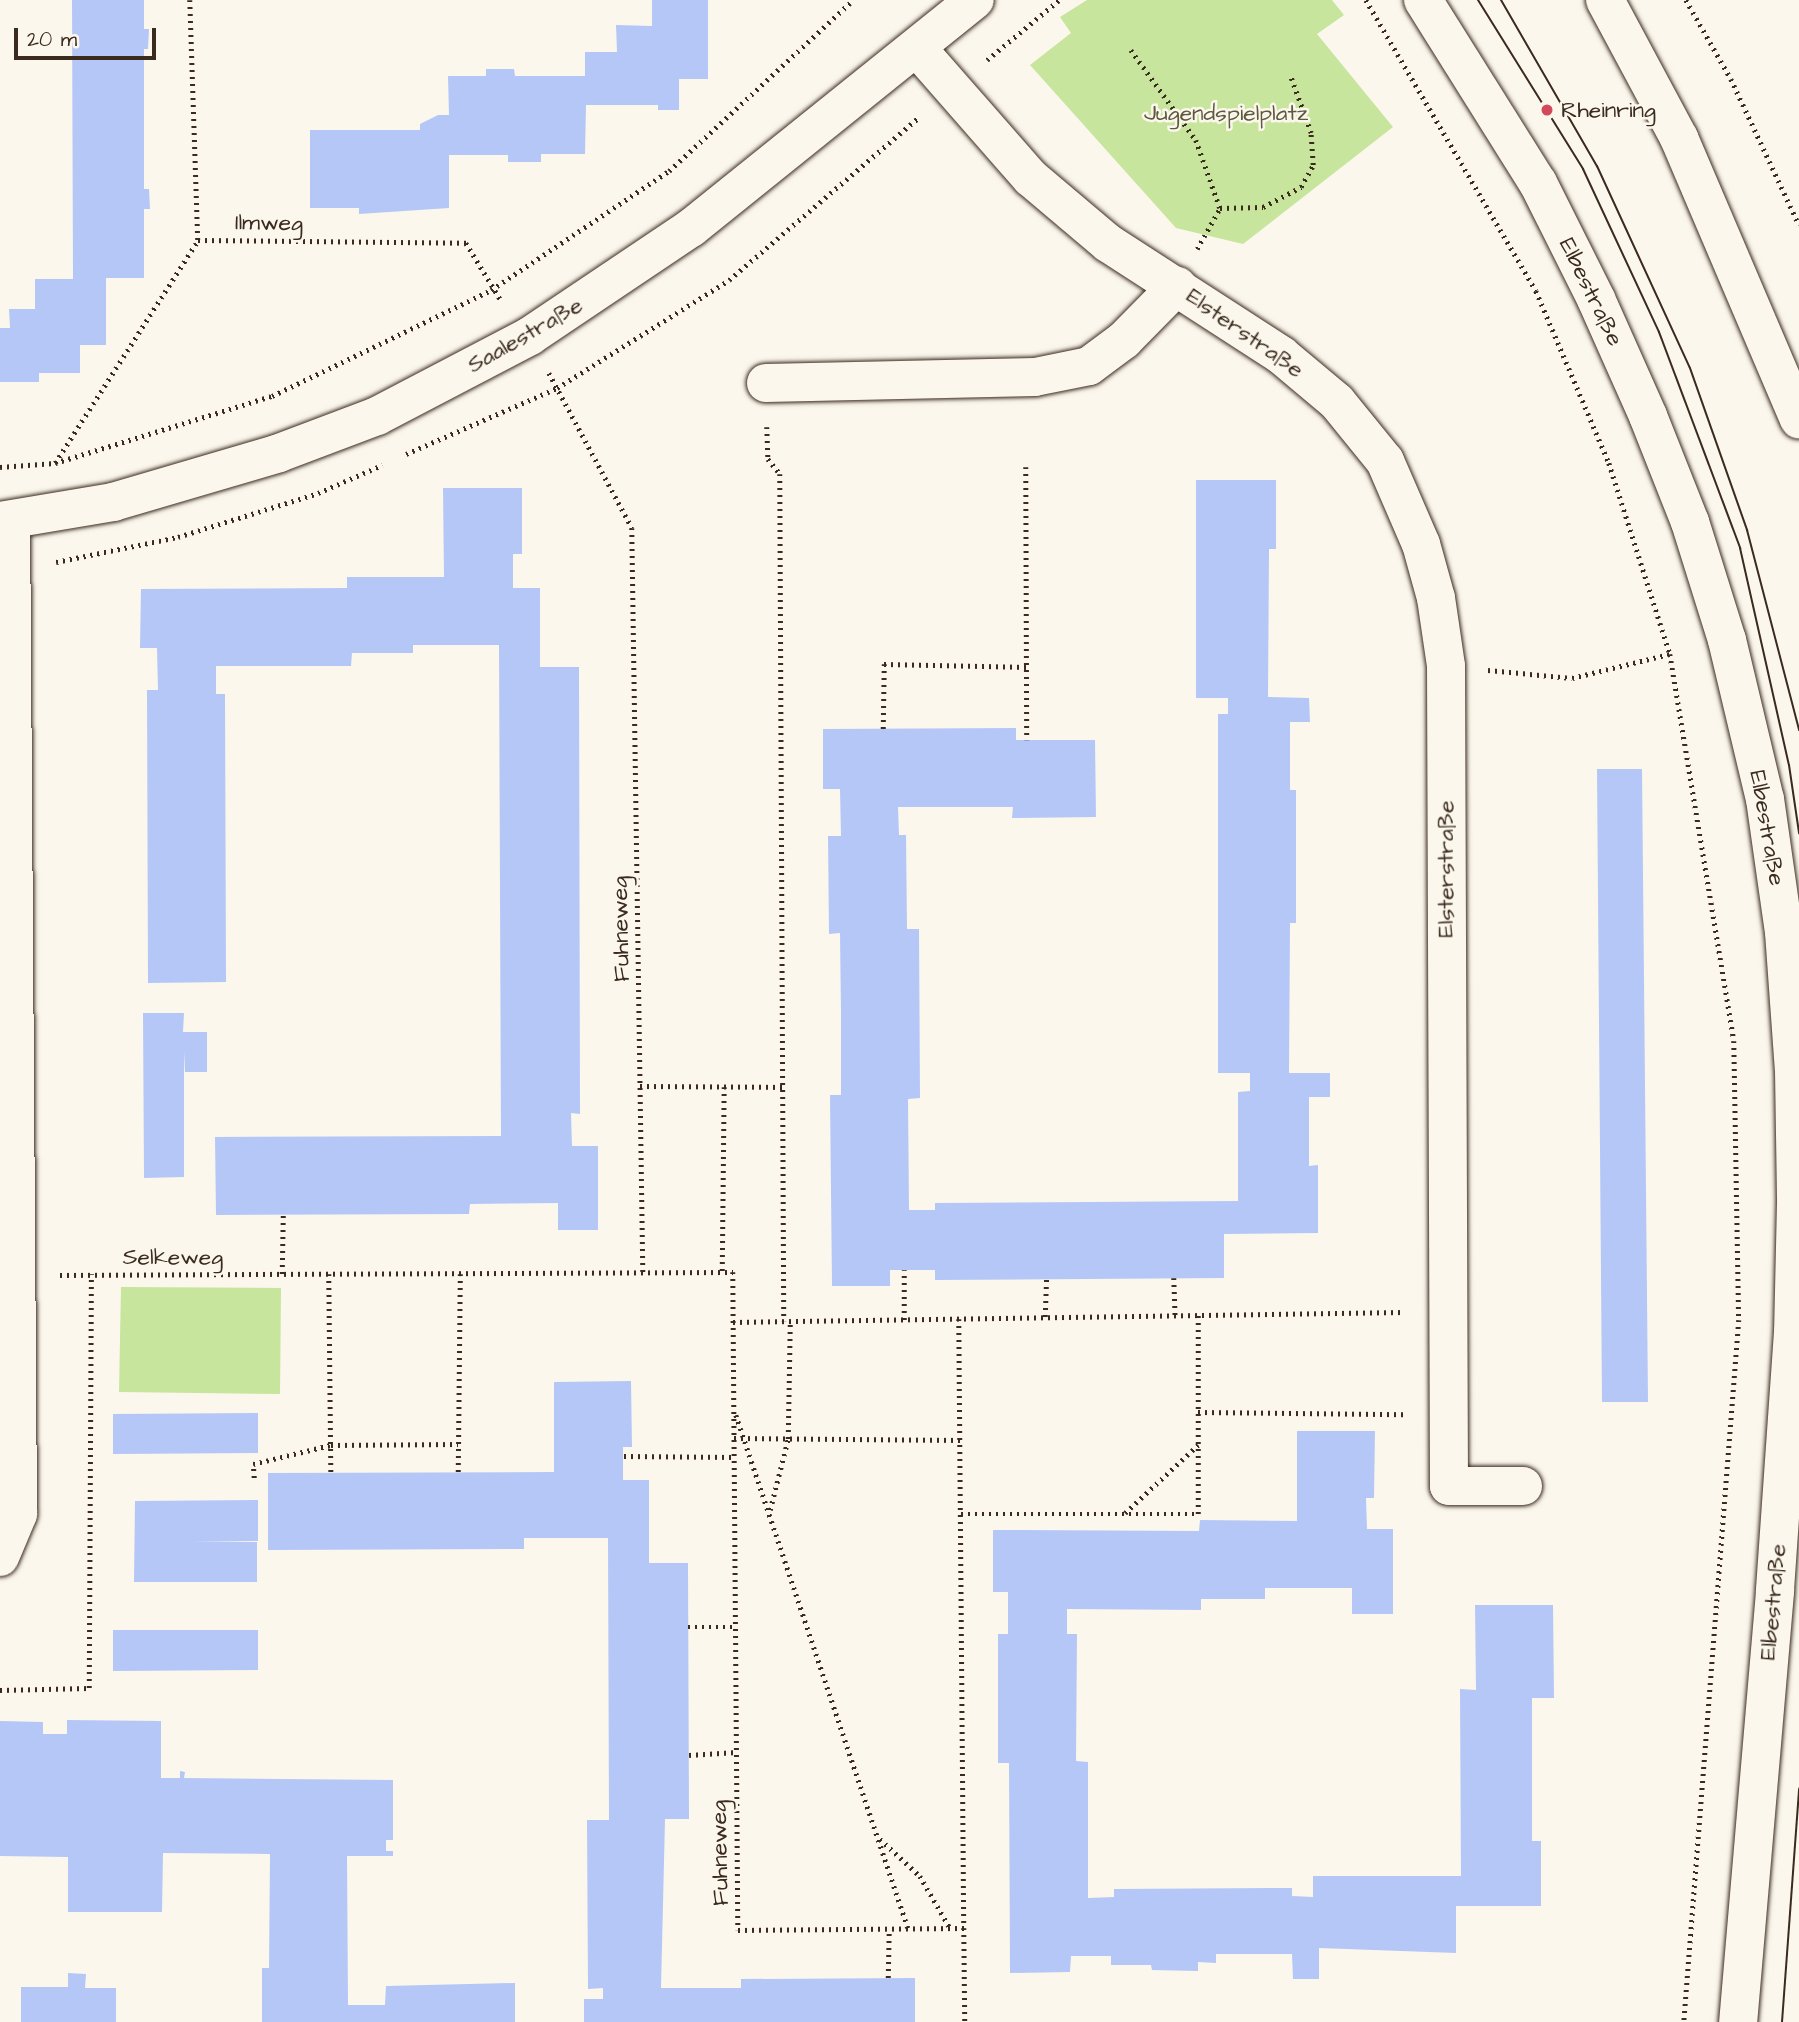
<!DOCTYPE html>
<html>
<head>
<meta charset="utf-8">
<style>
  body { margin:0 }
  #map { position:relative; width:1799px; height:2022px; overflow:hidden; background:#fbf7ec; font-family:"Architects Daughter",sans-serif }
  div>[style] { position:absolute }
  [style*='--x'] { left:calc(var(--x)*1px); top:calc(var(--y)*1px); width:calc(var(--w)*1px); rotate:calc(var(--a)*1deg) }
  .green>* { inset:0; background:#c7e59c }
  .building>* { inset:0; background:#b4c7f7 }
  .path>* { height:4.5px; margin-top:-2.25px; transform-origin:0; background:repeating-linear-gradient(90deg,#3b2a1e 0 2px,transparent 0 7px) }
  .roads { filter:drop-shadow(0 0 2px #3b2a1e) drop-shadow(0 0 2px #3b2a1e) }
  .minor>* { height:38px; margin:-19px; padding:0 19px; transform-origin:19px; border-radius:19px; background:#fbf7ec }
  .tertiary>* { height:38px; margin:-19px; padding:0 19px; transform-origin:19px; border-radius:19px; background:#fbf7ec }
  .tram>* { height:2px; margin:-1px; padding:0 1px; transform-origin:1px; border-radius:1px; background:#3b2a1e }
  .dots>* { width:19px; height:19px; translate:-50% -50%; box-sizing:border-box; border:4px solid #fbf7ec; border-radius:50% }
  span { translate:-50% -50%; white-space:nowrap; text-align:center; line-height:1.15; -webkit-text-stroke:5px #fbf7ec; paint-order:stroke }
  .poi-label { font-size:23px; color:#3b2a1e }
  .left { translate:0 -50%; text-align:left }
  .park-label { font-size:23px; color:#5e593e }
  .street-label { font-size:23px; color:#3b2a1e }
  .scale { position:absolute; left:14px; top:28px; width:142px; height:32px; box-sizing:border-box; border:4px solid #3b2a1e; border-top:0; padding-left:9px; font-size:21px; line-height:24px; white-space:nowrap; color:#3b2a1e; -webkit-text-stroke:5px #fbf7ec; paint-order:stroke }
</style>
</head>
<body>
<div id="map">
  <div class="green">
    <i style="clip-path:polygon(1087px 0,1332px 0,1344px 15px,1317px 34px,1393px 127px,1243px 244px,1176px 228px,1030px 65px,1071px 33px,1060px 17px)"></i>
    <i style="clip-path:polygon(121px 1287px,281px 1288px,280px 1394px,119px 1392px)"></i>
  </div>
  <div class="building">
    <i style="clip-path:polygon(72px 0,144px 0,144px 29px,149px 29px,148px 49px,144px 49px,144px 189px,149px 189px,150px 209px,144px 209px,144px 278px,106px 278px,106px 345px,80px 345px,80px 373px,39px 373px,39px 382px,0 382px,0 328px,10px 328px,9px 309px,35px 309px,35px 279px,73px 279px)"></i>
    <i style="clip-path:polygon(652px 0,708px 0,708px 79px,679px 79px,679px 110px,658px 110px,658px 105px,586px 105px,585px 154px,541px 154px,541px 162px,508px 162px,508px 155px,449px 155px,449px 208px,359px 214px,359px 208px,310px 208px,310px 130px,420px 130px,420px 124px,438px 115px,449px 115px,448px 76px,486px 76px,486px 69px,514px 69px,515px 76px,585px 76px,585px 52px,617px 52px,616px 25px,652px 26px)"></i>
    <i style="clip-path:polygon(1196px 480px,1276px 480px,1276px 549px,1269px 549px,1268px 697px,1309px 698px,1310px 722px,1290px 722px,1290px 790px,1296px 790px,1296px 923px,1290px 923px,1289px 1073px,1330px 1073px,1330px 1097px,1309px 1097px,1309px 1166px,1318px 1165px,1318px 1233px,1224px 1234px,1224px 1278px,935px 1280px,935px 1270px,890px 1270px,890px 1286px,832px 1286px,830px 1095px,841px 1095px,841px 1013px,840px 933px,829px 934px,828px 836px,841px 836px,840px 789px,823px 789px,823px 729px,1016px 728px,1016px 740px,1095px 740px,1096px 817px,1012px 818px,1013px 807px,898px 807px,899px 835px,906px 835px,907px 929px,919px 929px,920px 1098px,908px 1099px,909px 1210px,935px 1210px,935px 1203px,1238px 1201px,1238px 1092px,1250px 1091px,1250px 1073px,1218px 1073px,1218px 714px,1228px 714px,1228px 698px,1196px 698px)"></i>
    <i style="clip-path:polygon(443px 488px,522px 488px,522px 554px,513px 554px,513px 588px,540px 588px,540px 667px,579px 667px,580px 1114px,571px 1113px,572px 1146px,598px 1146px,598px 1230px,558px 1230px,558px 1203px,470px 1204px,469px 1214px,216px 1215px,215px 1137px,501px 1136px,499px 645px,413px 645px,413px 653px,352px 653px,351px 666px,216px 666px,216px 694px,225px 694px,226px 982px,148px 983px,147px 690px,158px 690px,157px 648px,140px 648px,141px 589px,347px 588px,347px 577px,444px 577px)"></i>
    <i style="clip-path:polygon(1597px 769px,1642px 769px,1648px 1402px,1602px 1402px)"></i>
    <i style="clip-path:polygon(143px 1013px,184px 1013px,183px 1032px,207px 1032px,207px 1072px,185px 1072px,184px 1051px,184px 1177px,144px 1178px)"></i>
    <i style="clip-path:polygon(631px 1381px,632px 1447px,623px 1447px,623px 1480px,649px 1480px,649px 1563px,688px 1563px,689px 1819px,665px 1819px,661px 1988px,741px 1988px,741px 1979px,915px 1978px,915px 2022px,584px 2022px,584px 1999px,603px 1999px,603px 1988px,588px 1989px,587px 1820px,609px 1820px,608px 1538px,524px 1538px,524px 1549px,268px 1550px,268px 1473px,554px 1472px,554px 1382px)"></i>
    <i style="clip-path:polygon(258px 1413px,258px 1453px,113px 1454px,113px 1414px)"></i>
    <i style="clip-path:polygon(1297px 1431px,1375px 1431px,1374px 1498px,1366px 1498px,1367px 1529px,1393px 1529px,1393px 1614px,1352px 1614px,1352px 1588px,1265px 1588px,1265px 1599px,1201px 1599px,1201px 1610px,1067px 1609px,1067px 1634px,1077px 1634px,1076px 1761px,1088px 1762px,1088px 1898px,1114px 1897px,1114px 1889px,1292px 1888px,1292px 1896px,1313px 1897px,1313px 1876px,1461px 1876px,1460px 1689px,1476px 1690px,1475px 1605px,1553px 1605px,1554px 1698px,1532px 1698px,1532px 1841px,1541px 1841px,1541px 1906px,1456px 1906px,1456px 1953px,1319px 1948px,1319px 1979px,1293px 1979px,1292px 1954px,1216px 1954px,1216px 1963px,1198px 1962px,1198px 1971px,1152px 1970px,1151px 1965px,1111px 1965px,1111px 1956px,1071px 1956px,1070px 1972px,1010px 1973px,1009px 1763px,998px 1763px,998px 1634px,1008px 1634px,1008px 1592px,993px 1592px,993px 1530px,1199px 1531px,1200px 1520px,1297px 1521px)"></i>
    <i style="clip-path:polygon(258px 1500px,258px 1541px,192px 1541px,257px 1542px,257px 1582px,134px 1582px,135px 1501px)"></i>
    <i style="clip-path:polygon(113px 1630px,258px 1630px,258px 1670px,113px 1671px)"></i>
    <i style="clip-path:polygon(67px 1720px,161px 1721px,161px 1778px,180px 1778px,180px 1771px,185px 1772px,184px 1778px,393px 1780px,393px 1840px,386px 1840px,386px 1851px,393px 1851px,393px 1856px,347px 1856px,348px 2005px,385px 2005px,386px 1986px,515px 1983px,515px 2022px,262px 2022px,262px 1968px,269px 1968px,270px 1854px,163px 1853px,162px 1912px,68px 1912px,68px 1857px,0 1856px,0 1721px,43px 1722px,43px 1734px,67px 1734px)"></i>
    <i style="clip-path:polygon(68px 1973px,86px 1974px,85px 1988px,116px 1988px,116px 2022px,21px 2022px,21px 1987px,68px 1987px)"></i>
  </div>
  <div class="path">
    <i style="--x:190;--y:0;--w:240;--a:88.1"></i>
    <i style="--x:198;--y:240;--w:268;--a:0.6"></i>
    <i style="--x:466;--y:243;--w:69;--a:58.6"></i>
    <i style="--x:1366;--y:0;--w:337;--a:59.7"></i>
    <i style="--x:1536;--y:291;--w:187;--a:67"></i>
    <i style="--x:1609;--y:463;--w:201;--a:72.3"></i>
    <i style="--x:1670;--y:654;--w:392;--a:80.6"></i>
    <i style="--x:1734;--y:1041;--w:279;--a:89"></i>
    <i style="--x:1739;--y:1320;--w:704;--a:94.48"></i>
    <i style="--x:1686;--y:0;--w:91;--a:60.3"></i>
    <i style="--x:1731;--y:79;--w:161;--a:65"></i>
    <i style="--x:1131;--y:50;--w:111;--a:54.2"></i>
    <i style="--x:1196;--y:140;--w:72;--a:70.6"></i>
    <i style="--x:987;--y:60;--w:94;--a:-39.8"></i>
    <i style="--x:1197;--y:249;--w:47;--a:-60.7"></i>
    <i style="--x:1220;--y:208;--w:43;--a:-1.3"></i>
    <i style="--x:1263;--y:207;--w:43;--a:-27.8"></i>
    <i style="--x:1301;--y:187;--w:25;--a:-61"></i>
    <i style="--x:1313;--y:165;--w:32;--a:-94"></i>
    <i style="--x:1311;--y:133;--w:62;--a:-109.9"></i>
    <i style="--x:549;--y:373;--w:176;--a:61.8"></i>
    <i style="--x:632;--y:528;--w:744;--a:89.15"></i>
    <i style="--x:767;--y:427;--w:32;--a:88"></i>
    <i style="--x:768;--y:459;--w:19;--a:51"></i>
    <i style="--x:780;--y:474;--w:847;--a:89.73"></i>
    <i style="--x:406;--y:454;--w:165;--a:-23.6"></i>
    <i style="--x:557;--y:388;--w:203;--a:-32.1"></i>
    <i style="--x:729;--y:280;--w:250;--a:-40.6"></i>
    <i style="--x:55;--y:463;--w:265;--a:-57.3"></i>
    <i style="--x:0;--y:467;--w:55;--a:-4.2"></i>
    <i style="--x:55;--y:463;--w:227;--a:-17.2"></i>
    <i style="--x:272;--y:396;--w:243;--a:-25.8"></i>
    <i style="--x:491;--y:290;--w:214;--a:-33.8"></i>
    <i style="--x:669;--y:171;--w:251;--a:-42.9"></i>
    <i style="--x:1026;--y:467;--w:273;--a:89.8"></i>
    <i style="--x:56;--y:562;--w:125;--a:-11.6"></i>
    <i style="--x:178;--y:537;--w:147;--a:-17.4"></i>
    <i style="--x:318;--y:493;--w:70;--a:-23.6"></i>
    <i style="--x:1488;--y:670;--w:84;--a:5.4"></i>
    <i style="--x:1572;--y:678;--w:101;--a:-13.8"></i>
    <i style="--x:883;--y:729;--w:65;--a:-89.1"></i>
    <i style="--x:884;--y:664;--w:143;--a:1.2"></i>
    <i style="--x:640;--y:1086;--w:143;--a:0.4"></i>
    <i style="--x:722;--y:1271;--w:184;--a:-89.4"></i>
    <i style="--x:282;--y:1274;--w:60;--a:-89"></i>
    <i style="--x:329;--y:1274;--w:199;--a:89.4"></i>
    <i style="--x:60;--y:1275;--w:673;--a:-0.26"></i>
    <i style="--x:733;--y:1272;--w:658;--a:89.56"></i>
    <i style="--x:738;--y:1930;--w:226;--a:-0.5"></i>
    <i style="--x:964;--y:1928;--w:94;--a:89.4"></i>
    <i style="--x:1174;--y:1278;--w:38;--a:88"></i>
    <i style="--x:1045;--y:1317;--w:38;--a:-88"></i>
    <i style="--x:959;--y:1319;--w:609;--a:89.53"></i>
    <i style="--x:904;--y:1320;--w:50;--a:-90"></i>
    <i style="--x:733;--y:1322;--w:671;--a:-0.85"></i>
    <i style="--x:1198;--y:1412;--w:206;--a:0.6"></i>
    <i style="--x:736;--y:1415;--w:541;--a:71.46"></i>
    <i style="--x:734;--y:1438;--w:226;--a:0.5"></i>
    <i style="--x:624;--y:1456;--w:111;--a:0.5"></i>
    <i style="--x:458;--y:1472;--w:198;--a:-89.4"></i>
    <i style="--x:254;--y:1478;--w:14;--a:-94"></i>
    <i style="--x:253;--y:1464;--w:80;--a:-13.7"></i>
    <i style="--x:331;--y:1445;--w:127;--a:-0.5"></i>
    <i style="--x:770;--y:1510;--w:73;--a:-75.8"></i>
    <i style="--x:788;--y:1439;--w:118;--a:-89"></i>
    <i style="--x:1125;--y:1513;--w:100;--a:-43"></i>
    <i style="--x:961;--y:1514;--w:237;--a:0"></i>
    <i style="--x:1198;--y:1514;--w:199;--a:-90"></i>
    <i style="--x:688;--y:1627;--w:48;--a:0"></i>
    <i style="--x:0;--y:1690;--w:89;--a:-1.3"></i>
    <i style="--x:89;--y:1688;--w:414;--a:-89.7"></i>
    <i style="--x:689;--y:1755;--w:48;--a:-3.6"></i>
    <i style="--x:880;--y:1839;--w:54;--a:42.8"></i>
    <i style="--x:920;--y:1876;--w:60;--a:60"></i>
    <i style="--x:888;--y:1978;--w:49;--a:-88.8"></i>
  </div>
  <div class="roads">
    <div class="minor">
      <i style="--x:917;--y:48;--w:173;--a:48.8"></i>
      <i style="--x:1031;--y:178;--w:101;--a:40.2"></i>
      <i style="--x:1108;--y:243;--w:206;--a:32.9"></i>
      <i style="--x:1281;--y:355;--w:73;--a:40"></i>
      <i style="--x:1337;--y:402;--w:76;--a:50.9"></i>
      <i style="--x:1385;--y:461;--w:90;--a:66.6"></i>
      <i style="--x:1421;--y:544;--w:56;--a:74.5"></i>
      <i style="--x:1436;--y:598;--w:69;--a:81.6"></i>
      <i style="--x:1446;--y:666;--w:820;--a:89.79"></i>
      <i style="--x:1449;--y:1486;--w:74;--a:0"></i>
      <i style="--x:766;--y:383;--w:269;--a:-1.3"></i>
      <i style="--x:1035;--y:377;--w:55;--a:-11.5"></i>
      <i style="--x:1089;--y:366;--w:44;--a:-36.6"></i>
      <i style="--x:1124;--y:340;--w:76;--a:-45.5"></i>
      <i style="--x:0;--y:521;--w:115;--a:-9.5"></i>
      <i style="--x:113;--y:502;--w:173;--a:-16.4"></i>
      <i style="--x:279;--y:453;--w:105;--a:-20.7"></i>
      <i style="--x:377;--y:416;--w:173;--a:-27.6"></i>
      <i style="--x:530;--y:336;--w:194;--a:-33.9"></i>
      <i style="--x:691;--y:228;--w:364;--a:-38.8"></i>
      <i style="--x:0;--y:1557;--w:47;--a:-67.3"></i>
      <i style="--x:18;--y:1514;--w:994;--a:-90.4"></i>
    </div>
    <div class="tertiary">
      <i style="--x:1423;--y:0;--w:216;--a:57.9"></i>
      <i style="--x:1538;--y:183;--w:130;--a:63.4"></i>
      <i style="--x:1596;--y:299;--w:128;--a:66"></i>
      <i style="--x:1648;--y:416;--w:114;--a:68.4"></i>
      <i style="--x:1690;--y:522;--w:124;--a:72.6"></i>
      <i style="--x:1727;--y:640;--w:163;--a:76.6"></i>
      <i style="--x:1765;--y:799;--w:134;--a:81.9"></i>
      <i style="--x:1784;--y:932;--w:138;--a:85.9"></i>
      <i style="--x:1794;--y:1070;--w:133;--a:89.1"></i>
      <i style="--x:1796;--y:1203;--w:129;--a:91.3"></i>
      <i style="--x:1793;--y:1332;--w:261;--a:94"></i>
      <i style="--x:1775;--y:1592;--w:432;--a:94.9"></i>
      <i style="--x:1605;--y:0;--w:157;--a:61.8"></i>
      <i style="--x:1679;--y:138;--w:306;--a:66.9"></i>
    </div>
  </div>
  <div class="tram">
    <i style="--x:1478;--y:0;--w:199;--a:58.1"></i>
    <i style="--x:1583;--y:169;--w:180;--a:65"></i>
    <i style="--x:1659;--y:332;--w:231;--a:69.4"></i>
    <i style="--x:1740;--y:548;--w:222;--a:77.3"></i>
    <i style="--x:1789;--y:765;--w:69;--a:81.6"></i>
    <i style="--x:1501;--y:0;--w:192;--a:60"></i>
    <i style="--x:1597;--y:166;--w:222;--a:65.3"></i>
    <i style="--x:1690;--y:368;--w:172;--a:70.6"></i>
    <i style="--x:1747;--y:530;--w:207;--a:75.4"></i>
    <i style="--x:1782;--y:2022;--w:234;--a:-85.8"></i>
  </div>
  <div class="dots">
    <i style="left:1547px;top:110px;background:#d1495b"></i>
  </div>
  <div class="poi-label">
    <span class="left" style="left:1561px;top:110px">Rheinring</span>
  </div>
  <div class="park-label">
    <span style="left:1226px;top:113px">Jugendspielplatz</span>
  </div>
  <div class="street-label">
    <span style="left:269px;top:223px;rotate:1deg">Ilmweg</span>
    <span style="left:1591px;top:292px;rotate:64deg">Elbestraße</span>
    <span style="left:1245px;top:333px;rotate:35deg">Elsterstraße</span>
    <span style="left:525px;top:335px;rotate:-30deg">Saalestraße</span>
    <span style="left:1767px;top:828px;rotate:80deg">Elbestraße</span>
    <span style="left:1446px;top:869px;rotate:-90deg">Elsterstraße</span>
    <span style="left:621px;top:929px;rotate:-91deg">Fuhneweg</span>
    <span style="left:173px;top:1257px">Selkeweg</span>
    <span style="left:1773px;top:1602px;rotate:-85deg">Elbestraße</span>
    <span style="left:720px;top:1853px;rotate:-91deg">Fuhneweg</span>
  </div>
  <div class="scale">20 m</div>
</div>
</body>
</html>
